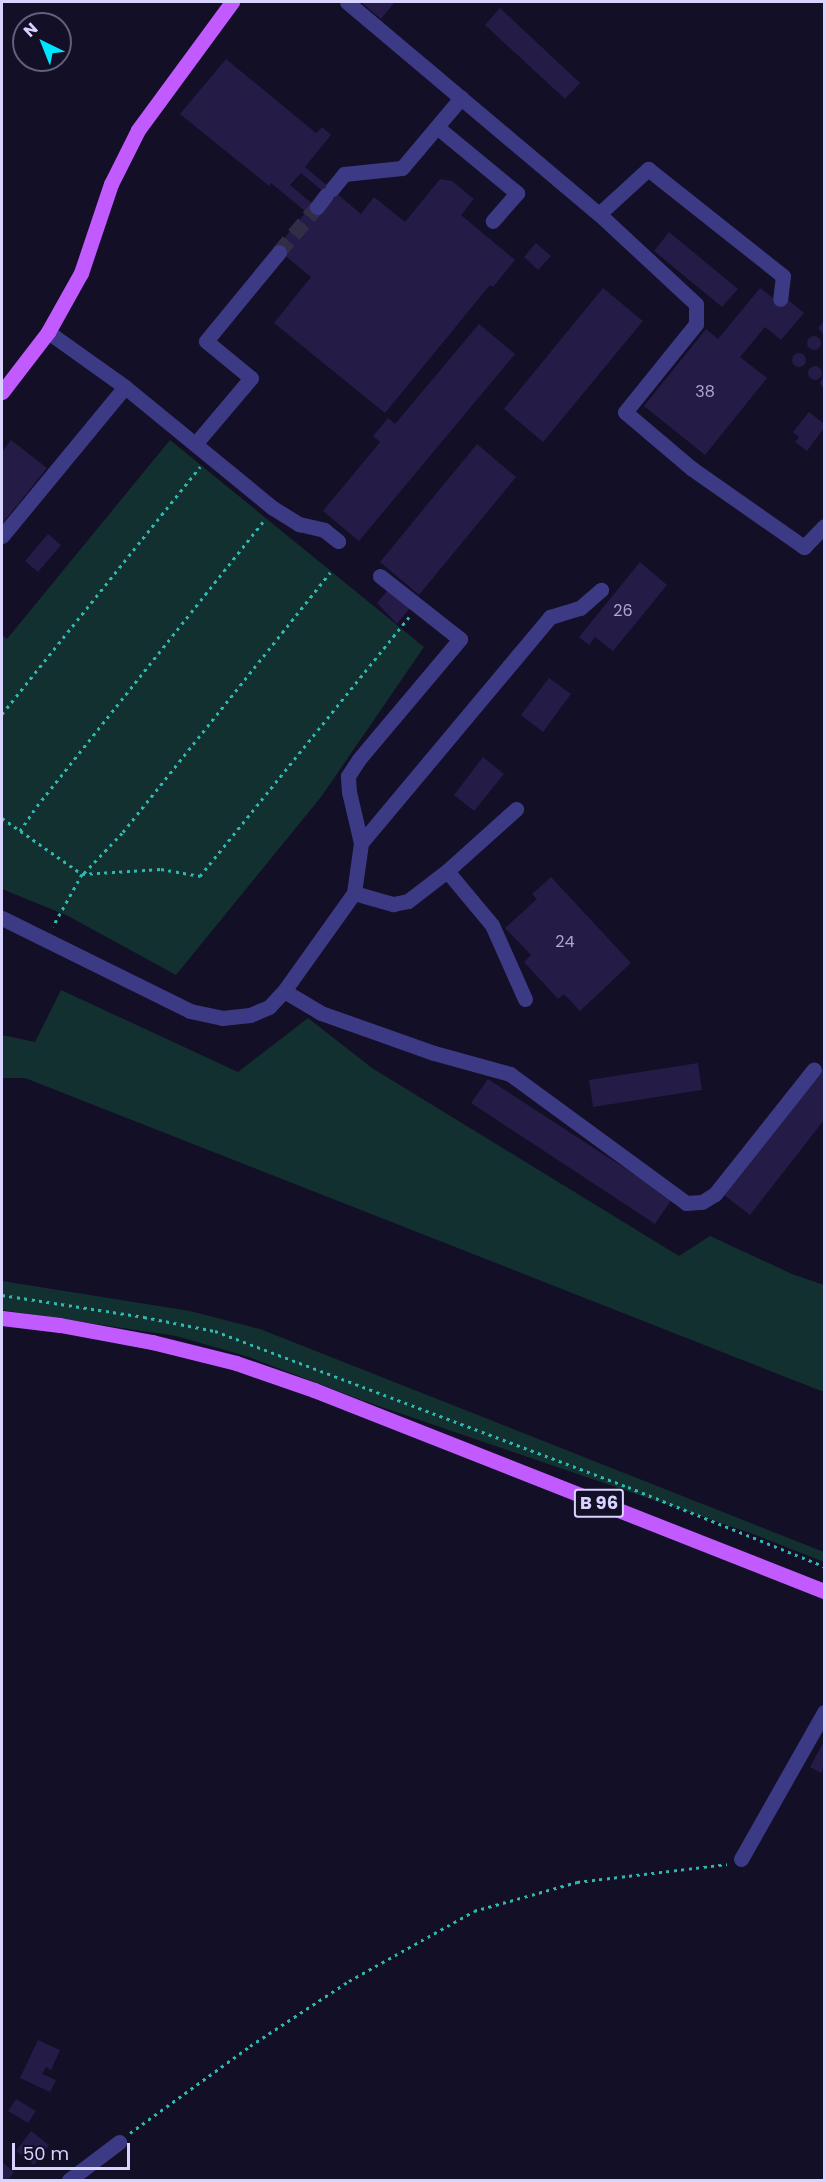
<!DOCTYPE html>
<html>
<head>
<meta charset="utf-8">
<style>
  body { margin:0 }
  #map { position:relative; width:826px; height:2182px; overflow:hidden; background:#130f26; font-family:Poppins,sans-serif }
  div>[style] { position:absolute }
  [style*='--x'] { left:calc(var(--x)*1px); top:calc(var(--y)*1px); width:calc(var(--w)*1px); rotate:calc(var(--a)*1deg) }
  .green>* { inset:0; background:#12302f }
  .building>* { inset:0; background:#241b47 }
  .round { border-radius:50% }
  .minor-tunnel>* { height:15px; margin-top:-7.5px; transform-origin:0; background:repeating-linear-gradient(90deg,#312d47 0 15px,transparent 0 23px) }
  .path>* { height:3px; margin-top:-1.5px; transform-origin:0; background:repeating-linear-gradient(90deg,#2fb8b0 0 3px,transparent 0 7.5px) }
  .minor>* { height:15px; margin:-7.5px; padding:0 7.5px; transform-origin:7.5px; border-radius:7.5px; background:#3d3a85 }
  .major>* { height:15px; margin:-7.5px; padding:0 7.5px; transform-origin:7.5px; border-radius:7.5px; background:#c25bff }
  span { translate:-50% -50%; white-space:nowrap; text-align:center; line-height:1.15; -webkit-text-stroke:5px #130f26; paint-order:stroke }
  .number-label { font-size:16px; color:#aca6d1 }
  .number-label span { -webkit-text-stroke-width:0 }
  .shield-label span { padding:2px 4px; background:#130f26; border:2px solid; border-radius:4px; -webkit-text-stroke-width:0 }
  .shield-label { font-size:18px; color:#d9d4ff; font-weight:700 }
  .frame { position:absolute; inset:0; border:3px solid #d9d4ff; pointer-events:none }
  .north { position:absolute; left:12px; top:12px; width:60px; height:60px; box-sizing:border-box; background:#130f26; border:2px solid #625e7d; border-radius:50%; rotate:317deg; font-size:16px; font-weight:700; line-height:24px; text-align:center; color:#d9d4ff }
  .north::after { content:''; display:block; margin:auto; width:21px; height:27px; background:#00e5ff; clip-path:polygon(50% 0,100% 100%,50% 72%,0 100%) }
  .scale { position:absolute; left:12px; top:2143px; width:118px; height:27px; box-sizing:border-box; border:3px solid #d9d4ff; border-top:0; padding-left:8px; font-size:18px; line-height:21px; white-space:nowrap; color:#d9d4ff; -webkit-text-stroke:4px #130f26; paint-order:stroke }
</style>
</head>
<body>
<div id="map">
  <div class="green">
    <i style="clip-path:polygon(170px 440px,424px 647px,321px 797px,176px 975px,68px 916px,2px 889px,2px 635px,7px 639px)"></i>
    <i style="clip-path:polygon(61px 990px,238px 1072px,308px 1018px,372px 1068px,679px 1256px,710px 1236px,792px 1274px,824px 1285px,824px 1392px,25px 1078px,2px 1078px,2px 1035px,35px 1042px)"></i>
    <i style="clip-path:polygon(2px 1281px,190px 1311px,260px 1329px,824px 1552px,824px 1562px,753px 1534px,364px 1401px,249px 1357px,176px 1336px,2px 1310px)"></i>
  </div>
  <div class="building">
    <i style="clip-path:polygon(361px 2px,395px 2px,381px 19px)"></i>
    <i style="clip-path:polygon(500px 8px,580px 83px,565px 99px,485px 25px)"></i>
    <i style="clip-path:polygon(evenodd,226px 59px,316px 133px,322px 127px,331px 135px,305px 167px,361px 214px,374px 197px,405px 222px,440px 179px,452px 181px,474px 199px,461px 215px,515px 260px,493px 287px,490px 285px,385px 413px,274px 323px,311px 277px,276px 248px,306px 212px,271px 183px,269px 186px,180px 114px,226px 59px,301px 173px,331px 198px,321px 211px,290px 185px,301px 173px)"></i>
    <i style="clip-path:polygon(669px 232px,738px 289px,722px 307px,654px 251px)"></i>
    <i style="clip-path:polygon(536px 243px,551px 256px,538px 270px,524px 257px)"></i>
    <i style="clip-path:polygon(603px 288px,643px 321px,543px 442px,504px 409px)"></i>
    <i style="clip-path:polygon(760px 288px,781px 304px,787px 299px,804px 313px,781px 340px,765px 327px,740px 357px,767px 378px,705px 455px,644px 406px,706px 329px,718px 339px)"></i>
    <i style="clip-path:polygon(824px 321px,824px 335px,818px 328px)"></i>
    <i style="clip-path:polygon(479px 324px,515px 354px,359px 541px,323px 511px,380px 442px,373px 436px,388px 418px,395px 424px)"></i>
    <i class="round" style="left:807px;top:336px;width:14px;height:14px"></i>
    <i class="round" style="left:792px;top:353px;width:14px;height:14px"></i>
    <i class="round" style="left:808px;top:366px;width:14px;height:14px"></i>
    <i style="clip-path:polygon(824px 374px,824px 390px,820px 383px)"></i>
    <i style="clip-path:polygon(809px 412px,824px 424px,824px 428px,807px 451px,795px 442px,799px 437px,793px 432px)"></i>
    <i style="clip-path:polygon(11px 440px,47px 468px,2px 524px,2px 452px)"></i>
    <i style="clip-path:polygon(477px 444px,516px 477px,419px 595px,380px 562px)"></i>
    <i style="clip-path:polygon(48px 534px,61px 545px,38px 572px,25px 561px)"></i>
    <i style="clip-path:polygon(640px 562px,667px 585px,613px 651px,595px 637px,589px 645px,579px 637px)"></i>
    <i style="clip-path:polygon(388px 590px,410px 608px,397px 624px,377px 603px)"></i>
    <i style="clip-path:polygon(549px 678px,571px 694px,543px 732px,521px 715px)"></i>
    <i style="clip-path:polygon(483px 757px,504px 774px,474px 811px,454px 795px)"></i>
    <i style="clip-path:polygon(551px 877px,631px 963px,580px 1011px,564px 994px,558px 999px,524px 962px,531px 955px,505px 928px,537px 899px,532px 894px)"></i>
    <i style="clip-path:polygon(698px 1063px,702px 1090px,593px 1107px,589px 1080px)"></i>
    <i style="clip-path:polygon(824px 1067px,824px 1120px,750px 1215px,724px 1195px)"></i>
    <i style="clip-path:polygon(488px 1079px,672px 1199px,655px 1224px,471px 1103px)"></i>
    <i style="clip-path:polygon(824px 1741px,824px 1766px,821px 1773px,810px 1767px)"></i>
    <i style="clip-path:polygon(38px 2040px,60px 2050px,51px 2070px,46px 2067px,42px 2074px,56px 2080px,50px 2092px,20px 2078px)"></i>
    <i style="clip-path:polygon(16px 2099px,36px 2111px,28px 2123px,8px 2111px)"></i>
    <i style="clip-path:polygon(31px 2131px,49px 2145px,34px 2165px,16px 2151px)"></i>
    <i style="clip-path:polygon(2px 2162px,14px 2172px,8px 2180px,2px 2180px)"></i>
  </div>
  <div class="minor-tunnel">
    <i style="--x:279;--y:252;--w:59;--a:-49.8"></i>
  </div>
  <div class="path">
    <i style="--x:2;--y:714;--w:317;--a:-51.3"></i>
    <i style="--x:2;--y:818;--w:98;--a:35"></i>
    <i style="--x:82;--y:874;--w:60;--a:119.1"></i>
    <i style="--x:20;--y:831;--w:30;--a:-56"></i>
    <i style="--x:37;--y:806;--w:367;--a:-51.5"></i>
    <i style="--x:84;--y:873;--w:57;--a:-46.4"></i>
    <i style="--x:123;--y:832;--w:332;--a:-51.4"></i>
    <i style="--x:82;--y:874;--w:79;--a:-3.6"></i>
    <i style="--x:161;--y:869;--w:40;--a:10"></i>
    <i style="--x:200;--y:876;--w:333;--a:-51.1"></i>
    <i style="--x:2;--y:1295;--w:144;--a:8.8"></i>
    <i style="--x:144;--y:1317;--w:72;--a:11.2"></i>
    <i style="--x:215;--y:1331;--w:441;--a:20.7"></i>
    <i style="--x:628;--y:1487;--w:211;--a:22"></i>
    <i style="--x:130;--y:2133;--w:148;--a:-35.9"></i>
    <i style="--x:250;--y:2046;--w:118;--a:-33.3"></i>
    <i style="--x:349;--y:1981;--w:143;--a:-29.2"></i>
    <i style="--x:474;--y:1911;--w:107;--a:-15.7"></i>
    <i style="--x:577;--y:1882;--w:151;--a:-6.8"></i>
  </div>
  <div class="minor">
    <i style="--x:347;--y:2;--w:329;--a:40.1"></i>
    <i style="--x:599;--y:214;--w:67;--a:-42.6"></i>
    <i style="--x:648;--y:169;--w:172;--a:38.4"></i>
    <i style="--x:783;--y:276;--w:23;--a:97"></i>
    <i style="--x:437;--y:127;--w:104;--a:39.5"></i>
    <i style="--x:517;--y:193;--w:37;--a:131"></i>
    <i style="--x:332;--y:189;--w:19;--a:-51"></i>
    <i style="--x:344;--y:174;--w:58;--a:-5.9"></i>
    <i style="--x:402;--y:168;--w:92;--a:-49.9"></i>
    <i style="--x:317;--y:207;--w:15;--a:-53"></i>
    <i style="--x:599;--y:214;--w:132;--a:42.9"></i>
    <i style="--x:696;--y:304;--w:20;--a:90"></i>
    <i style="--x:696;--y:324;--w:113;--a:128.9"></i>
    <i style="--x:625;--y:412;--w:87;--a:40.3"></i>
    <i style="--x:691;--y:468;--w:138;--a:35"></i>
    <i style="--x:804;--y:547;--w:29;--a:-46"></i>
    <i style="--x:48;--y:332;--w:95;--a:35.5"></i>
    <i style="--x:125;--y:387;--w:191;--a:39.3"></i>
    <i style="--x:273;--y:508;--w:31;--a:32"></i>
    <i style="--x:299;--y:524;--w:26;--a:13"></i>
    <i style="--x:324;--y:530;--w:18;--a:38"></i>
    <i style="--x:196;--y:443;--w:85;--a:-49.8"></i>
    <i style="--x:251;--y:378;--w:58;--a:-140.6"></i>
    <i style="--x:206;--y:341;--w:115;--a:-50.6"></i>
    <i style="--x:2;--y:536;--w:193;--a:-50.5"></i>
    <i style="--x:361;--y:843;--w:52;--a:-103.2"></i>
    <i style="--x:349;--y:792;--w:16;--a:-94"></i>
    <i style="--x:348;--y:776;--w:20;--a:-57"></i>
    <i style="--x:359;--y:759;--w:157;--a:-49.9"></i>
    <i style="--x:460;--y:639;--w:102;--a:-141.8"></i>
    <i style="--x:447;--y:871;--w:70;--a:50.2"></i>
    <i style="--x:492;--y:925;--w:81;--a:66"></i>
    <i style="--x:354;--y:893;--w:50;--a:-82"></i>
    <i style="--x:361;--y:843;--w:295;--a:-50.1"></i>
    <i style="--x:550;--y:617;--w:31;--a:-17"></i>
    <i style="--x:580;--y:608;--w:28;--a:-41"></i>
    <i style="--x:2;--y:918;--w:210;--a:26.3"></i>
    <i style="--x:190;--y:1011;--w:33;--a:12"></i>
    <i style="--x:222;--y:1018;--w:28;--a:-6"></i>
    <i style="--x:250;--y:1015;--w:21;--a:-23"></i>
    <i style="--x:269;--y:1007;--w:22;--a:-47"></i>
    <i style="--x:284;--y:991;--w:120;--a:-54.5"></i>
    <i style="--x:354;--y:893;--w:41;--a:15.8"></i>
    <i style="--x:393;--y:904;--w:15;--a:-11"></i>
    <i style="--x:408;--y:901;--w:49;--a:-37.6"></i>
    <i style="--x:447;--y:871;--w:93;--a:-41.9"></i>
    <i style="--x:284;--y:991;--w:43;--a:30.7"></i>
    <i style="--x:321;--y:1013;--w:120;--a:19.5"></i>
    <i style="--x:434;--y:1053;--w:79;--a:15.4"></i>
    <i style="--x:510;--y:1074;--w:218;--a:36.2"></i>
    <i style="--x:686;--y:1203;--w:16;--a:-4"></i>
    <i style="--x:702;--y:1202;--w:15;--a:-32"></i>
    <i style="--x:715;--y:1194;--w:159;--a:-51.6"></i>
    <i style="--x:741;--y:1859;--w:169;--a:-60.5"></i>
    <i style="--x:69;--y:2180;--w:63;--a:-37.2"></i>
  </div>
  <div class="major">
    <i style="--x:2;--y:392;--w:76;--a:-52.5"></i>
    <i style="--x:48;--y:332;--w:68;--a:-60.8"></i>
    <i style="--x:81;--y:273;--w:94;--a:-71.4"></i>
    <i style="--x:111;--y:184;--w:60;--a:-63.4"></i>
    <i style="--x:138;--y:130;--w:159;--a:-53.7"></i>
    <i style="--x:2;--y:1318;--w:58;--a:6.9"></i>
    <i style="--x:60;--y:1325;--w:94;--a:10.5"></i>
    <i style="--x:152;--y:1342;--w:87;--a:14"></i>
    <i style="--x:236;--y:1363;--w:83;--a:19.1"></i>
    <i style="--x:314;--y:1390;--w:548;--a:21.51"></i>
  </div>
  <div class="number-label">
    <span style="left:705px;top:392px">38</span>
    <span style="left:623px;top:611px">26</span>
    <span style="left:565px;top:942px">24</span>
  </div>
  <div class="shield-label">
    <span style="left:599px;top:1503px">B 96</span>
  </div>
  <div class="frame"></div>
  <div class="north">N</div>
  <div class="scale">50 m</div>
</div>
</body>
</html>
